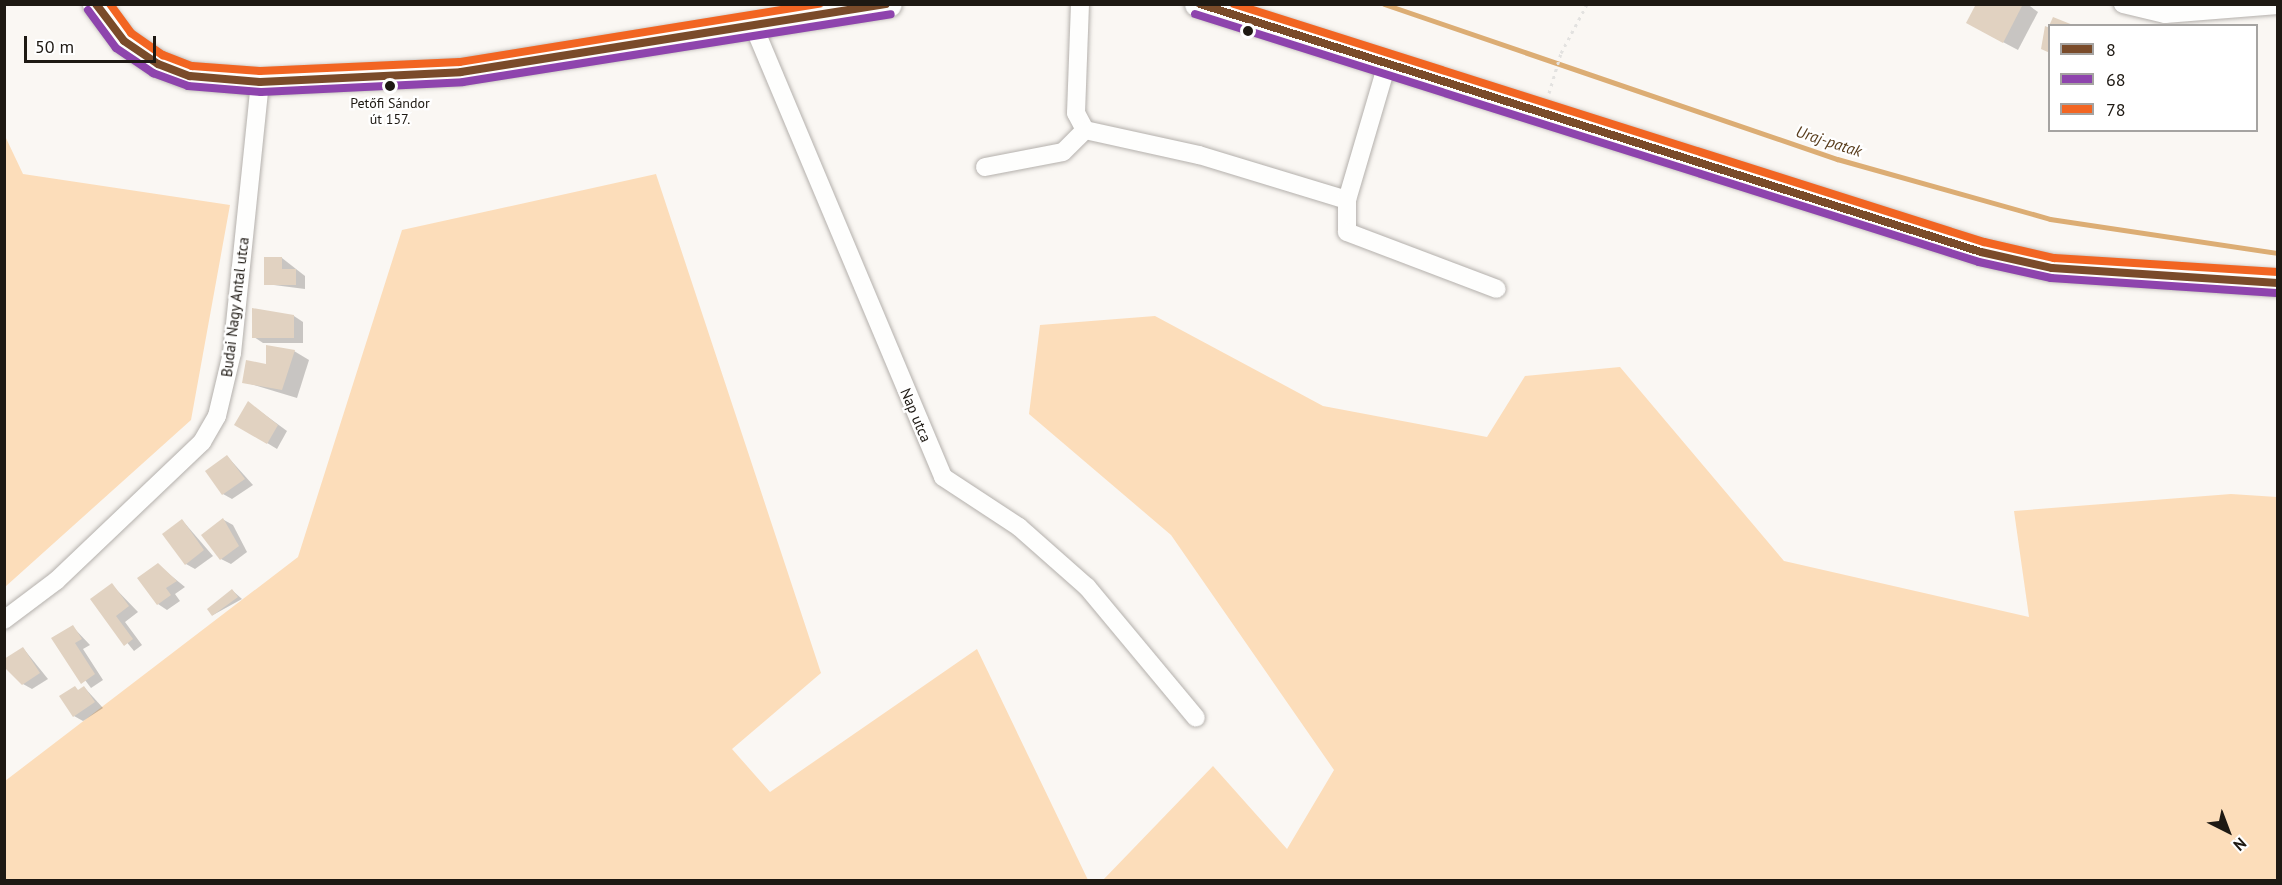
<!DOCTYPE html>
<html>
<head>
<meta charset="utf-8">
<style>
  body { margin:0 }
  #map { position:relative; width:2282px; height:885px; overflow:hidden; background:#faf7f3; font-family:"PT Sans",sans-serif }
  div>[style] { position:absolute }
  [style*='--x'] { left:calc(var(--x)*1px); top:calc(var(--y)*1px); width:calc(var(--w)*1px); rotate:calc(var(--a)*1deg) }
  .green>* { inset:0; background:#fcddba }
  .shadow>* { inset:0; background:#0003 }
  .stream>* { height:5px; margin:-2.5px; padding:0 2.5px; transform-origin:2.5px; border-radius:2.5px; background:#dcad74 }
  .building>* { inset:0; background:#e1d2c1 }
  .path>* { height:3px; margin-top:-1.5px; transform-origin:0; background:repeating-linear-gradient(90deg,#e3e2e0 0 3px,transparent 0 7.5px) }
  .roads { filter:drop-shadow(0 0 2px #b4b0ac) drop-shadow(0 0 2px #b4b0ac) }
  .street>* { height:18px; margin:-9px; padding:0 9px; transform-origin:9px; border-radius:9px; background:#fefefd }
  .secondary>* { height:26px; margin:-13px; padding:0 13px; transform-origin:13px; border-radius:13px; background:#fefefd }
  .bus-1>* { height:8px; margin:-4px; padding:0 4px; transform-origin:4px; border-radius:4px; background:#7a4b2a }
  .bus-2>* { height:8px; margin:-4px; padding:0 4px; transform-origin:4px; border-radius:4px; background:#8e44ad }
  .bus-3>* { height:8px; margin:-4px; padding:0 4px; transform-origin:4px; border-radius:4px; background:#f26522 }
  .dots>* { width:16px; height:16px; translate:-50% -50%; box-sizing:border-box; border:3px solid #fff; border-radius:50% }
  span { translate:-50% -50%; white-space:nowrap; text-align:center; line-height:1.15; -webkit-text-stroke:4.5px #fff; paint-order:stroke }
  .bus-label { font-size:14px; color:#1e1913 }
  .street-label { font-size:15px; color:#1e1913 }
  .water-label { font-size:16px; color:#583c1b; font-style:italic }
  .frame { position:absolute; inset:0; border:6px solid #1e1913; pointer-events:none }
  .legend { position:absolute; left:2048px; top:24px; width:210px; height:108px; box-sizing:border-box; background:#fff; border:2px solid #a5a3a1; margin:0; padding:8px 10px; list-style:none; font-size:18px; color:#1e1913 }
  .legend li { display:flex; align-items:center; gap:12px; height:30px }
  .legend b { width:30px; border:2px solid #a5a3a1 }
  .north { position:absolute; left:2198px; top:801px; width:60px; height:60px; -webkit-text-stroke:4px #fff; paint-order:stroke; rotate:138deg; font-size:16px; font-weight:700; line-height:24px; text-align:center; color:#1e1913 }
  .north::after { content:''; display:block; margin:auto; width:21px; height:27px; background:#1e1913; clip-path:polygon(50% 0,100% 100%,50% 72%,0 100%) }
  .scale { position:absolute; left:24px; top:36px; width:132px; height:27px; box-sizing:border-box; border:3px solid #1e1913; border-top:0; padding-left:8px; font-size:18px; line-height:21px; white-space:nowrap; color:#1e1913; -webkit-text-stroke:4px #fff; paint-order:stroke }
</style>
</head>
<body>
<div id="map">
  <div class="green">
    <i style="clip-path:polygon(5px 136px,23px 174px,230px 205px,191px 420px,5px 587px)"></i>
    <i style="clip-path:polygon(656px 174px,821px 673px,732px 749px,770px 792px,977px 649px,1088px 880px,5px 880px,5px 781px,298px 557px,402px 230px)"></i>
    <i style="clip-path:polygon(1155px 316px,1323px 406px,1487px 437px,1525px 376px,1620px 367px,1784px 561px,2029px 617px,2014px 511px,2231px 494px,2277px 497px,2277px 880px,1103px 880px,1213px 766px,1287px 849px,1334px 770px,1171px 535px,1029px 414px,1040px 325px)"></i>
  </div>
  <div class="shadow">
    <i style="clip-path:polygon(1977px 4px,2027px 4px,2038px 12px,2018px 50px,1982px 31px)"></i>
    <i style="clip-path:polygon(282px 258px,305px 276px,305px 289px,266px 284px)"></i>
    <i style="clip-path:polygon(294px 316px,303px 322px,303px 343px,263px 343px,254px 337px)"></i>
    <i style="clip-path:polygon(294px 351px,309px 360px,297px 398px,244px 382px)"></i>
    <i style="clip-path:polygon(249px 403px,287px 431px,277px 449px,236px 424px)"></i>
    <i style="clip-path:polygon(227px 456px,253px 485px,232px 499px,223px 494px)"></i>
    <i style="clip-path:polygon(182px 520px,213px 556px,195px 569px,186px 564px)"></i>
    <i style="clip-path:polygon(224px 520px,233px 525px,247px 552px,231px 564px,221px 559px)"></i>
    <i style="clip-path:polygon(158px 565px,185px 587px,175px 594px,180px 601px,167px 610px,158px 604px)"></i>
    <i style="clip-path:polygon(112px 585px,138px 612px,125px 622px,142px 645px,134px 651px,92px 600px)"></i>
    <i style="clip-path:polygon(233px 591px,242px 599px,213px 615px,209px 609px)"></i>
    <i style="clip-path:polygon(73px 627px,90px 645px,83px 649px,103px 680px,91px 688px,54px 639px)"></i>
    <i style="clip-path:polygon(23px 648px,48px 679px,32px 689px,23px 684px)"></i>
    <i style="clip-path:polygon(84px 687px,103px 708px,83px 721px,74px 716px)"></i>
  </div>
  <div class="stream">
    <i style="--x:1384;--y:4;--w:479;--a:18.9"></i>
    <i style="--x:1837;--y:159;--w:221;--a:15.7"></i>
    <i style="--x:2050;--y:219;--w:231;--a:8.5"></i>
  </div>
  <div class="building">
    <i style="clip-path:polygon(1976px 4px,2023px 4px,2003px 43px,1966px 23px)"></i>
    <i style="clip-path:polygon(2053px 17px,2073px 25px,2073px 26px,2049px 26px)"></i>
    <i style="clip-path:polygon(2045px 26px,2050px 28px,2050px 53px,2041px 49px)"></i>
    <i style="clip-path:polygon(264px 257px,282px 257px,282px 269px,296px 269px,296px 285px,264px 285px)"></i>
    <i style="clip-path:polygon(252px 308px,294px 315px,294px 338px,252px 338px)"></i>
    <i style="clip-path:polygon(266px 345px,295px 350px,282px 390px,242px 383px,246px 360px,266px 364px)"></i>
    <i style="clip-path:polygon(248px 401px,278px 425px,267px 444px,234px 425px)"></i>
    <i style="clip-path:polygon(227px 455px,245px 479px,222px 495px,205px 471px)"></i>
    <i style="clip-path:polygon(223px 518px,239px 546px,220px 560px,201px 535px)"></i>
    <i style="clip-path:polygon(182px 519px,204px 550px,185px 565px,162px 534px)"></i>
    <i style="clip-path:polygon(158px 563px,177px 581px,166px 588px,171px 595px,157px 605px,137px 578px)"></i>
    <i style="clip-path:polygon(112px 583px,129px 606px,116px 616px,133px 639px,124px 646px,90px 599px)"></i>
    <i style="clip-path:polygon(232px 589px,238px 597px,212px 616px,207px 609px)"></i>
    <i style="clip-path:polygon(73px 625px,82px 639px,75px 643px,95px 674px,81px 684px,51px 638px)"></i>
    <i style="clip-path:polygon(23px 647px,40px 673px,22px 685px,4px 667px,4px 659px)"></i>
    <i style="clip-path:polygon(75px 686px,78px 690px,84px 686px,95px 702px,73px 717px,59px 696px)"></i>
  </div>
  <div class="path">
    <i style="--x:1549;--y:93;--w:42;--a:-73.3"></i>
    <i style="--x:1561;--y:53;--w:55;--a:-62"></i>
  </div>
  <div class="roads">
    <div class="street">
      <i style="--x:1080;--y:4;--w:109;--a:92.1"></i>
      <i style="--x:1076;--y:113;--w:19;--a:62"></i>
      <i style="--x:1085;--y:130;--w:117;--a:12.4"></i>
      <i style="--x:1199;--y:155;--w:155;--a:16.9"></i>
      <i style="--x:2123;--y:4;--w:43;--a:13.4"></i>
      <i style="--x:2165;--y:14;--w:113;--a:-4.6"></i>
      <i style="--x:754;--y:27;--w:488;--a:67.2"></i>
      <i style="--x:943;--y:477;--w:91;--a:33.3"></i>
      <i style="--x:1019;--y:527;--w:91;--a:41.4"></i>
      <i style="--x:1087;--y:587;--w:170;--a:50.2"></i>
      <i style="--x:1387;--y:64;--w:142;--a:106.4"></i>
      <i style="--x:1347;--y:200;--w:32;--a:90"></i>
      <i style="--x:1347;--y:232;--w:160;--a:20.8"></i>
      <i style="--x:985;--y:167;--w:79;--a:-10.9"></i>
      <i style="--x:1063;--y:152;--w:31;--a:-45"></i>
      <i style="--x:4;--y:620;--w:65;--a:-36.9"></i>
      <i style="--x:56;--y:581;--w:202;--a:-43.6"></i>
      <i style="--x:202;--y:442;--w:30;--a:-60"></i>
      <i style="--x:217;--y:416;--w:65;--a:-76.6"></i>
      <i style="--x:232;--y:353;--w:272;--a:-84.1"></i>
    </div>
    <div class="secondary">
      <i style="--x:96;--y:4;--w:46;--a:52.9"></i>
      <i style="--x:124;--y:41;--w:41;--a:34.1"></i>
      <i style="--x:158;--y:64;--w:34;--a:21"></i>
      <i style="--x:190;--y:76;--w:70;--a:4.9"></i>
      <i style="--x:260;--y:82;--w:201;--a:-2.8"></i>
      <i style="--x:461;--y:72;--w:433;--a:-9"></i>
      <i style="--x:1198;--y:4;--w:821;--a:17.57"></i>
      <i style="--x:1981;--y:252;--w:73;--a:12.7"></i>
      <i style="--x:2052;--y:268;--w:226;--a:3.8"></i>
    </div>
  </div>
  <div class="bus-1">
    <i style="--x:96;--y:4;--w:46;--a:52.9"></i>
    <i style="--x:124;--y:41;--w:41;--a:34.1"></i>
    <i style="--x:158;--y:64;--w:34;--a:21"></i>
    <i style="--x:190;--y:76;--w:70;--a:4.9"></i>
    <i style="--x:260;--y:82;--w:201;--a:-2.8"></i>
    <i style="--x:461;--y:72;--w:430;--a:-9.1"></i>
    <i style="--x:1200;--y:4;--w:819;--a:17.62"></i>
    <i style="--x:1981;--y:252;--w:73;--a:12.7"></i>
    <i style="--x:2052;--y:268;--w:226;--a:3.8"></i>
  </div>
  <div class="bus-2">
    <i style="--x:88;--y:10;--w:47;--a:53.6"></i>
    <i style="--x:116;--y:48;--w:45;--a:34"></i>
    <i style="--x:153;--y:73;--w:37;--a:20"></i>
    <i style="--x:188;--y:86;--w:73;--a:4.7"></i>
    <i style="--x:261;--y:92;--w:202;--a:-2.8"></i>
    <i style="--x:463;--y:82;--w:433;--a:-9"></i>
    <i style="--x:1195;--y:14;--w:822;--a:17.55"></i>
    <i style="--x:1979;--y:262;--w:74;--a:12.5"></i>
    <i style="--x:2051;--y:278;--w:226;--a:3.8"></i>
  </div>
  <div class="bus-3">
    <i style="--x:110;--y:4;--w:36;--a:54"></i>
    <i style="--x:131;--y:33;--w:39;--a:35"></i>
    <i style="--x:163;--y:55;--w:31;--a:21"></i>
    <i style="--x:192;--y:66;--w:68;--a:4.2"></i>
    <i style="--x:260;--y:71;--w:200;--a:-2.6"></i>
    <i style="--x:460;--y:62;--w:364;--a:-9.2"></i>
    <i style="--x:1234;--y:4;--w:787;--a:17.61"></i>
    <i style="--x:1984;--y:242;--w:72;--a:12.9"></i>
    <i style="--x:2054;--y:258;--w:224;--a:3.6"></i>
  </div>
  <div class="dots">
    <i style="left:1248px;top:31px;background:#1e1913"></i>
    <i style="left:390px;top:86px;background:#1e1913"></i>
  </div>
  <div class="bus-label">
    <span style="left:390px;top:111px">Petőfi Sándor<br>út 157.</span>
  </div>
  <div class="street-label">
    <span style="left:235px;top:307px;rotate:-83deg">Budai Nagy Antal utca</span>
    <span style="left:916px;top:415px;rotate:67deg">Nap utca</span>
  </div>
  <div class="water-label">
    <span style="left:1829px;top:141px;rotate:18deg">Uraj-patak</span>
  </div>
  <div class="frame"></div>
  <ul class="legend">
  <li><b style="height:8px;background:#7a4b2a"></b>8</li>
  <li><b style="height:8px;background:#8e44ad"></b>68</li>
  <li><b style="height:8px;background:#f26522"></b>78</li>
  </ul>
  <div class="north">N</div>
  <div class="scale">50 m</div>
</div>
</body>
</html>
